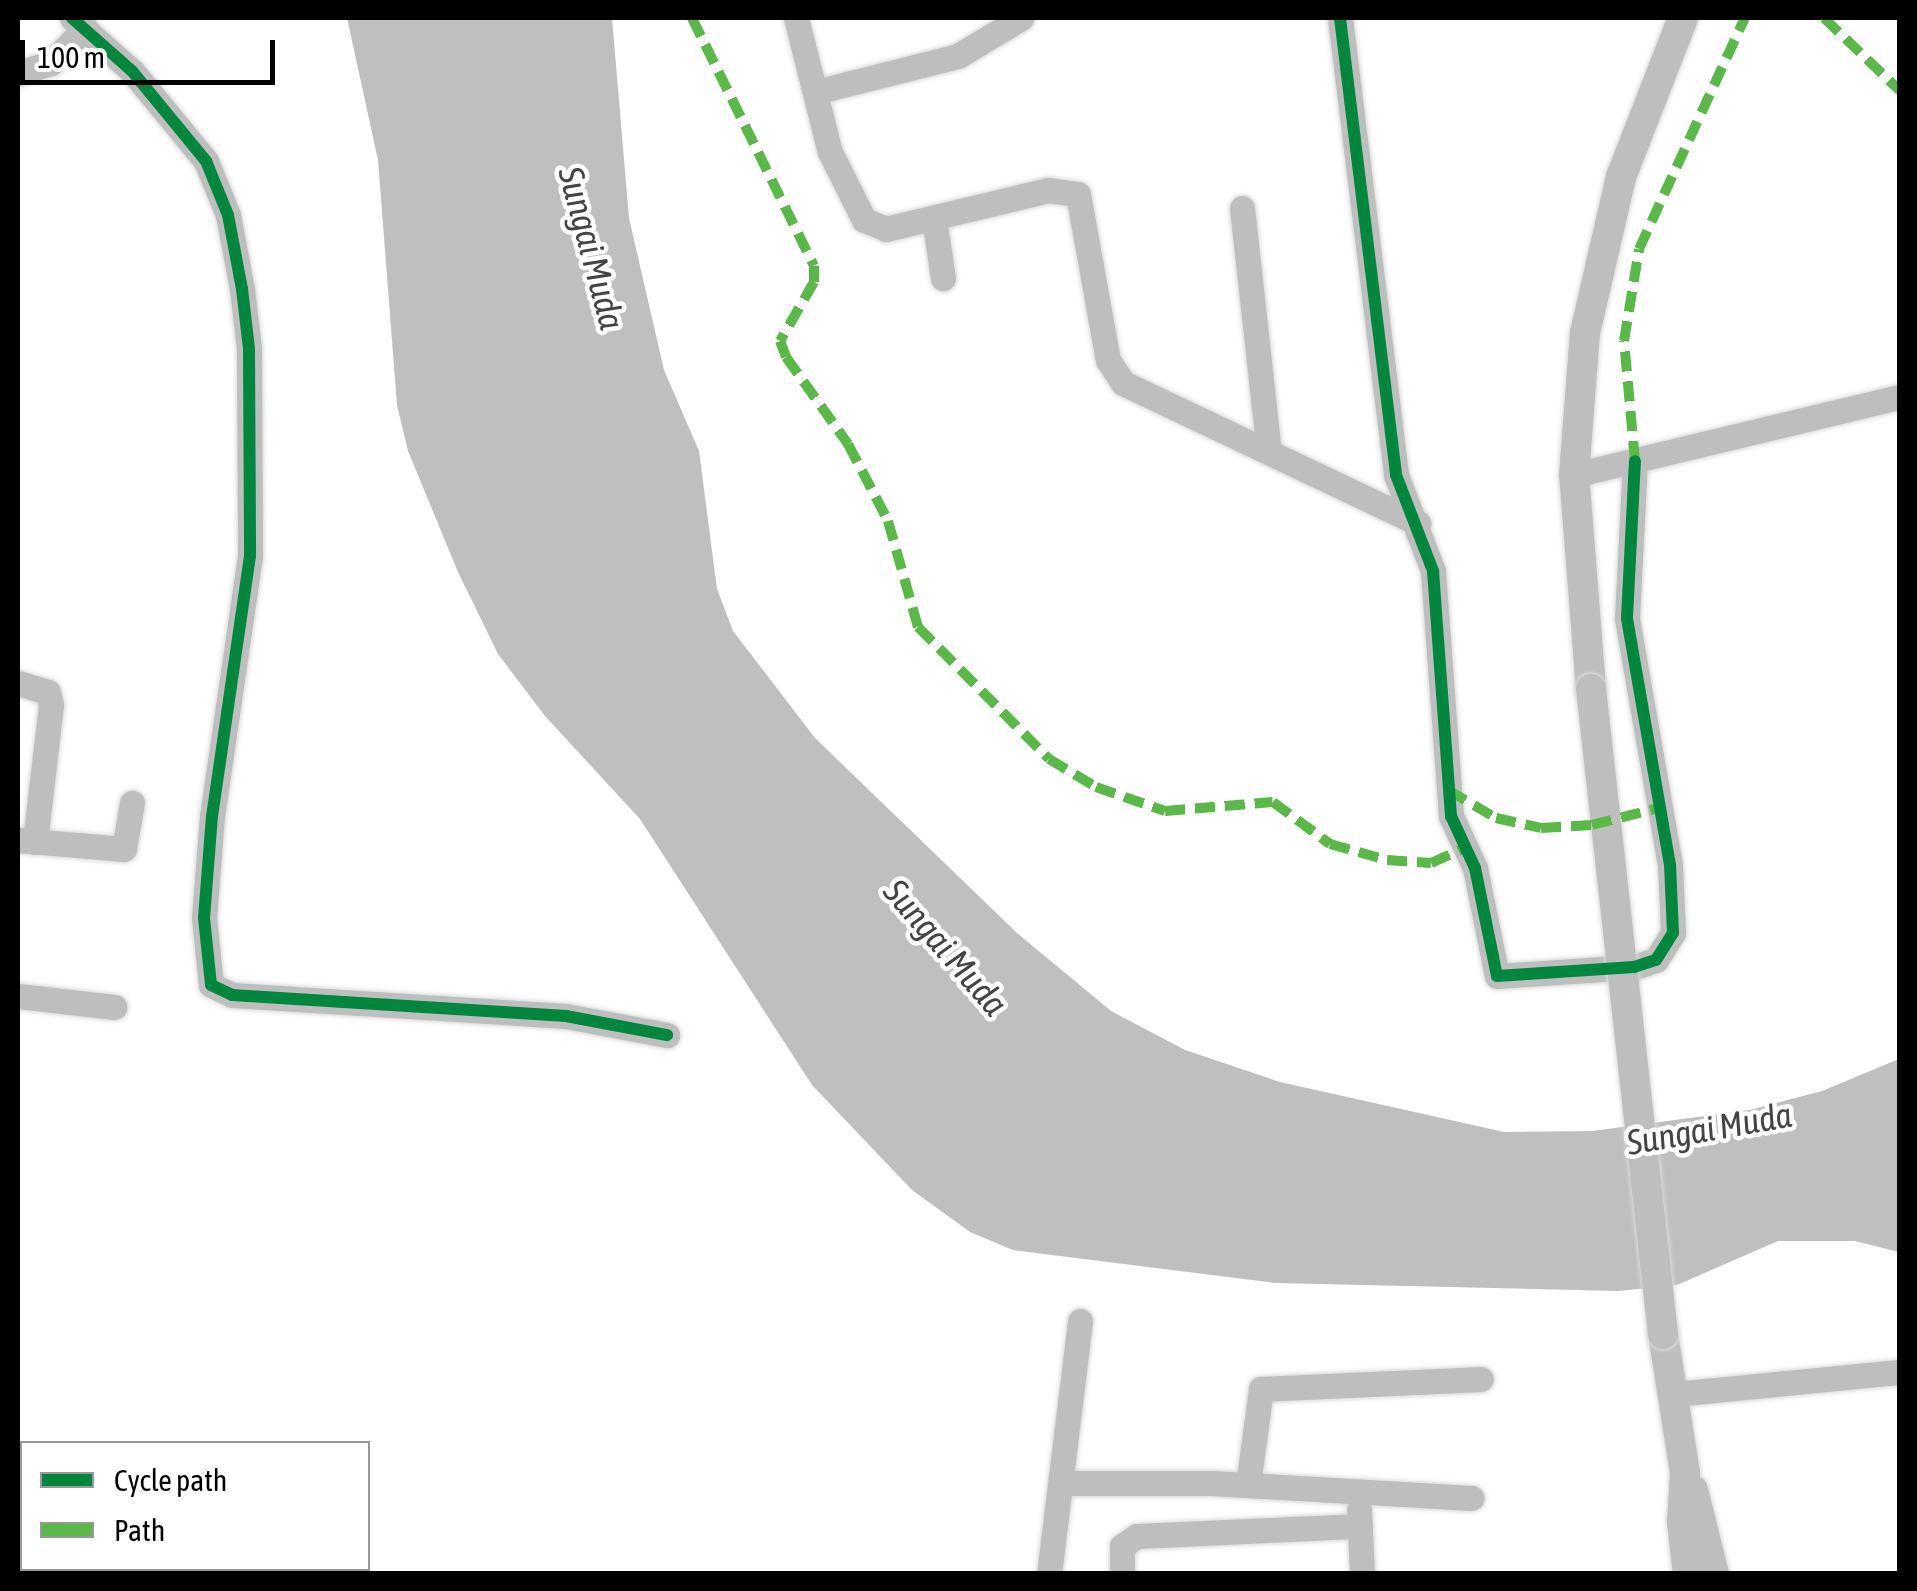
<!DOCTYPE html>
<html>
<head>
<meta charset="utf-8">
<style>
  body { margin:0 }
  #map { position:relative; width:1917px; height:1591px; overflow:hidden; background:#fff; font-family:"Asap Condensed",sans-serif }
  div>[style] { position:absolute }
  [style*='--x'] { left:calc(var(--x)*1px); top:calc(var(--y)*1px); width:calc(var(--w)*1px); rotate:calc(var(--a)*1deg) }
  .water>* { inset:0; background:#bfbfbf }
  .roads { filter:drop-shadow(0 0 2px #dbdbdb) drop-shadow(0 0 2px #dbdbdb) }
  .minor>* { height:25px; margin:-12.5px; padding:0 12.5px; transform-origin:12.5px; border-radius:12.5px; background:#bebebe }
  .major>* { height:30px; margin:-15px; padding:0 15px; transform-origin:15px; border-radius:15px; background:#bebebe }
  .bridges { filter:drop-shadow(0 0 2px #dbdbdb) drop-shadow(0 0 2px #dbdbdb) }
  .major-bridge>* { height:30px; margin:-15px; padding:0 15px; transform-origin:15px; border-radius:15px; background:#bebebe }
  .quiet>* { height:10px; margin-top:-5px; transform-origin:0; background:repeating-linear-gradient(90deg,#58b947 0 20px,transparent 0 30px) }
  .cycleway>* { height:12px; margin:-6px; padding:0 6px; transform-origin:6px; border-radius:6px; background:#00873e }
  span { translate:-50% -50%; white-space:nowrap; text-align:center; line-height:1.15; -webkit-text-stroke:9px #fff; paint-order:stroke }
  .water-label { font-size:35px; color:#444; font-style:italic }
  .frame { position:absolute; inset:0; border:20px solid #000; pointer-events:none }
  .legend { position:absolute; left:20px; top:1441px; width:350px; height:130px; box-sizing:border-box; background:#fff; border:2px solid #999; margin:0; padding:12px 18px; list-style:none; font-size:30px; color:#000 }
  .legend li { display:flex; align-items:center; gap:20px; height:50px }
  .legend b { width:50px; border:2px solid #999 }
  .scale { position:absolute; left:20px; top:40px; width:255px; height:45px; box-sizing:border-box; border:5px solid #000; border-top:0; padding-left:12px; font-size:30px; line-height:35px; white-space:nowrap; color:#000; -webkit-text-stroke:8px #fff; paint-order:stroke }
</style>
</head>
<body>
<div id="map">
  <div class="water">
    <i style="clip-path:polygon(347px 18px,612px 18px,629px 218px,664px 370px,699px 451px,717px 589px,733px 631px,815px 738px,1017px 933px,1111px 1011px,1185px 1050px,1280px 1082px,1504px 1132px,1592px 1131px,1750px 1110px,1822px 1091px,1899px 1059px,1899px 1252px,1855px 1241px,1778px 1241px,1677px 1285px,1618px 1291px,1275px 1283px,1013px 1250px,970px 1232px,912px 1190px,812px 1085px,640px 819px,545px 716px,498px 654px,458px 572px,408px 451px,397px 405px,378px 160px)"></i>
  </div>
  <div class="roads">
    <div class="minor">
      <i style="--x:72;--y:18;--w:80;--a:41.5"></i>
      <i style="--x:132;--y:71;--w:117;--a:50.6"></i>
      <i style="--x:206;--y:161;--w:58;--a:67.8"></i>
      <i style="--x:228;--y:215;--w:75;--a:79.3"></i>
      <i style="--x:242;--y:289;--w:60;--a:83.3"></i>
      <i style="--x:249;--y:349;--w:207;--a:89.7"></i>
      <i style="--x:250;--y:556;--w:263;--a:98.3"></i>
      <i style="--x:212;--y:816;--w:102;--a:94.5"></i>
      <i style="--x:204;--y:918;--w:67;--a:84"></i>
      <i style="--x:211;--y:985;--w:23;--a:25"></i>
      <i style="--x:232;--y:995;--w:335;--a:3.6"></i>
      <i style="--x:566;--y:1016;--w:103;--a:10.7"></i>
      <i style="--x:796;--y:18;--w:138;--a:75.8"></i>
      <i style="--x:830;--y:152;--w:76;--a:63.4"></i>
      <i style="--x:864;--y:220;--w:24;--a:22"></i>
      <i style="--x:886;--y:229;--w:167;--a:-13.5"></i>
      <i style="--x:1048;--y:190;--w:30;--a:8"></i>
      <i style="--x:1078;--y:194;--w:169;--a:79.8"></i>
      <i style="--x:1108;--y:360;--w:27;--a:57"></i>
      <i style="--x:1123;--y:383;--w:327;--a:25.4"></i>
      <i style="--x:1340;--y:18;--w:460;--a:83"></i>
      <i style="--x:1396;--y:475;--w:103;--a:68.9"></i>
      <i style="--x:1433;--y:571;--w:246;--a:85.8"></i>
      <i style="--x:1451;--y:816;--w:57;--a:65.2"></i>
      <i style="--x:1475;--y:868;--w:110;--a:78.5"></i>
      <i style="--x:1497;--y:976;--w:137;--a:-3.8"></i>
      <i style="--x:1634;--y:967;--w:23;--a:-18"></i>
      <i style="--x:1656;--y:960;--w:32;--a:-58"></i>
      <i style="--x:1673;--y:933;--w:68;--a:-92.5"></i>
      <i style="--x:1670;--y:865;--w:251;--a:-99.9"></i>
      <i style="--x:1627;--y:618;--w:157;--a:-87.1"></i>
      <i style="--x:18;--y:73;--w:34;--a:-17"></i>
      <i style="--x:51;--y:63;--w:49;--a:-45.8"></i>
      <i style="--x:815;--y:92;--w:147;--a:-14.1"></i>
      <i style="--x:958;--y:56;--w:74;--a:-31.1"></i>
      <i style="--x:1242;--y:208;--w:244;--a:83.7"></i>
      <i style="--x:934;--y:218;--w:61;--a:81.5"></i>
      <i style="--x:1574;--y:475;--w:335;--a:-13.5"></i>
      <i style="--x:18;--y:683;--w:31;--a:17"></i>
      <i style="--x:48;--y:692;--w:13;--a:77"></i>
      <i style="--x:51;--y:705;--w:138;--a:96.7"></i>
      <i style="--x:18;--y:840;--w:106;--a:4.9"></i>
      <i style="--x:124;--y:849;--w:47;--a:-80.1"></i>
      <i style="--x:18;--y:996;--w:97;--a:6.5"></i>
      <i style="--x:1674;--y:1394;--w:227;--a:-5.6"></i>
      <i style="--x:1061;--y:1483;--w:151;--a:0"></i>
      <i style="--x:1212;--y:1483;--w:260;--a:3.3"></i>
      <i style="--x:1248;--y:1485;--w:97;--a:-82.3"></i>
      <i style="--x:1261;--y:1389;--w:220;--a:-2.6"></i>
      <i style="--x:1359;--y:1510;--w:64;--a:87.3"></i>
      <i style="--x:1049;--y:1574;--w:255;--a:-83"></i>
      <i style="--x:1122;--y:1574;--w:28;--a:-90"></i>
      <i style="--x:1122;--y:1546;--w:18;--a:-34"></i>
      <i style="--x:1137;--y:1536;--w:223;--a:-2.6"></i>
    </div>
    <div class="major">
      <i style="--x:1591;--y:689;--w:215;--a:-94.5"></i>
      <i style="--x:1574;--y:475;--w:142;--a:-85.6"></i>
      <i style="--x:1585;--y:333;--w:160;--a:-77"></i>
      <i style="--x:1621;--y:177;--w:171;--a:-68.7"></i>
      <i style="--x:1663;--y:1334;--w:141;--a:81"></i>
      <i style="--x:1685;--y:1473;--w:49;--a:93.5"></i>
      <i style="--x:1682;--y:1522;--w:52;--a:83.4"></i>
      <i style="--x:1693;--y:1490;--w:87;--a:76"></i>
    </div>
  </div>
  <div class="bridges">
    <div class="major-bridge">
      <i style="--x:1591;--y:689;--w:649;--a:83.63"></i>
    </div>
  </div>
  <div class="quiet">
    <i style="--x:692;--y:18;--w:276;--a:63.8"></i>
    <i style="--x:814;--y:266;--w:16;--a:90"></i>
    <i style="--x:814;--y:282;--w:68;--a:120"></i>
    <i style="--x:780;--y:341;--w:17;--a:69"></i>
    <i style="--x:786;--y:357;--w:107;--a:54.5"></i>
    <i style="--x:848;--y:444;--w:87;--a:62.5"></i>
    <i style="--x:888;--y:521;--w:110;--a:74.2"></i>
    <i style="--x:918;--y:627;--w:186;--a:45.2"></i>
    <i style="--x:1049;--y:759;--w:55;--a:30.8"></i>
    <i style="--x:1096;--y:787;--w:73;--a:19.2"></i>
    <i style="--x:1165;--y:811;--w:108;--a:-4.8"></i>
    <i style="--x:1273;--y:802;--w:71;--a:36.4"></i>
    <i style="--x:1330;--y:844;--w:59;--a:15.7"></i>
    <i style="--x:1387;--y:860;--w:44;--a:3.9"></i>
    <i style="--x:1431;--y:863;--w:36;--a:-24"></i>
    <i style="--x:1824;--y:18;--w:105;--a:43.8"></i>
    <i style="--x:1635;--y:461;--w:121;--a:-95.2"></i>
    <i style="--x:1624;--y:341;--w:93;--a:-80.7"></i>
    <i style="--x:1639;--y:249;--w:254;--a:-65.4"></i>
    <i style="--x:1448;--y:790;--w:56;--a:30.3"></i>
    <i style="--x:1496;--y:818;--w:46;--a:12.5"></i>
    <i style="--x:1541;--y:828;--w:51;--a:-3.4"></i>
    <i style="--x:1592;--y:825;--w:68;--a:-14.4"></i>
  </div>
  <div class="cycleway">
    <i style="--x:72;--y:18;--w:80;--a:41.5"></i>
    <i style="--x:132;--y:71;--w:117;--a:50.6"></i>
    <i style="--x:206;--y:161;--w:58;--a:67.8"></i>
    <i style="--x:228;--y:215;--w:75;--a:79.3"></i>
    <i style="--x:242;--y:289;--w:60;--a:83.3"></i>
    <i style="--x:249;--y:349;--w:207;--a:89.7"></i>
    <i style="--x:250;--y:556;--w:263;--a:98.3"></i>
    <i style="--x:212;--y:816;--w:102;--a:94.5"></i>
    <i style="--x:204;--y:918;--w:67;--a:84"></i>
    <i style="--x:211;--y:985;--w:23;--a:25"></i>
    <i style="--x:232;--y:995;--w:335;--a:3.6"></i>
    <i style="--x:566;--y:1016;--w:103;--a:10.7"></i>
    <i style="--x:1340;--y:18;--w:460;--a:83"></i>
    <i style="--x:1396;--y:475;--w:103;--a:68.9"></i>
    <i style="--x:1433;--y:571;--w:246;--a:85.8"></i>
    <i style="--x:1451;--y:816;--w:57;--a:65.2"></i>
    <i style="--x:1475;--y:868;--w:110;--a:78.5"></i>
    <i style="--x:1497;--y:976;--w:137;--a:-3.8"></i>
    <i style="--x:1634;--y:967;--w:23;--a:-18"></i>
    <i style="--x:1656;--y:960;--w:32;--a:-58"></i>
    <i style="--x:1673;--y:933;--w:68;--a:-92.5"></i>
    <i style="--x:1670;--y:865;--w:251;--a:-99.9"></i>
    <i style="--x:1627;--y:618;--w:157;--a:-87.1"></i>
  </div>
  <div class="water-label">
    <span style="left:592px;top:248px;rotate:75deg">Sungai Muda</span>
    <span style="left:946px;top:947px;rotate:49deg">Sungai Muda</span>
    <span style="left:1709px;top:1128px;rotate:-10deg">Sungai Muda</span>
  </div>
  <div class="frame"></div>
  <ul class="legend">
  <li><b style="height:12px;background:#00873e"></b>Cycle path</li>
  <li><b style="height:12px;background:#58b947"></b>Path</li>
  </ul>
  <div class="scale">100 m</div>
</div>
</body>
</html>
